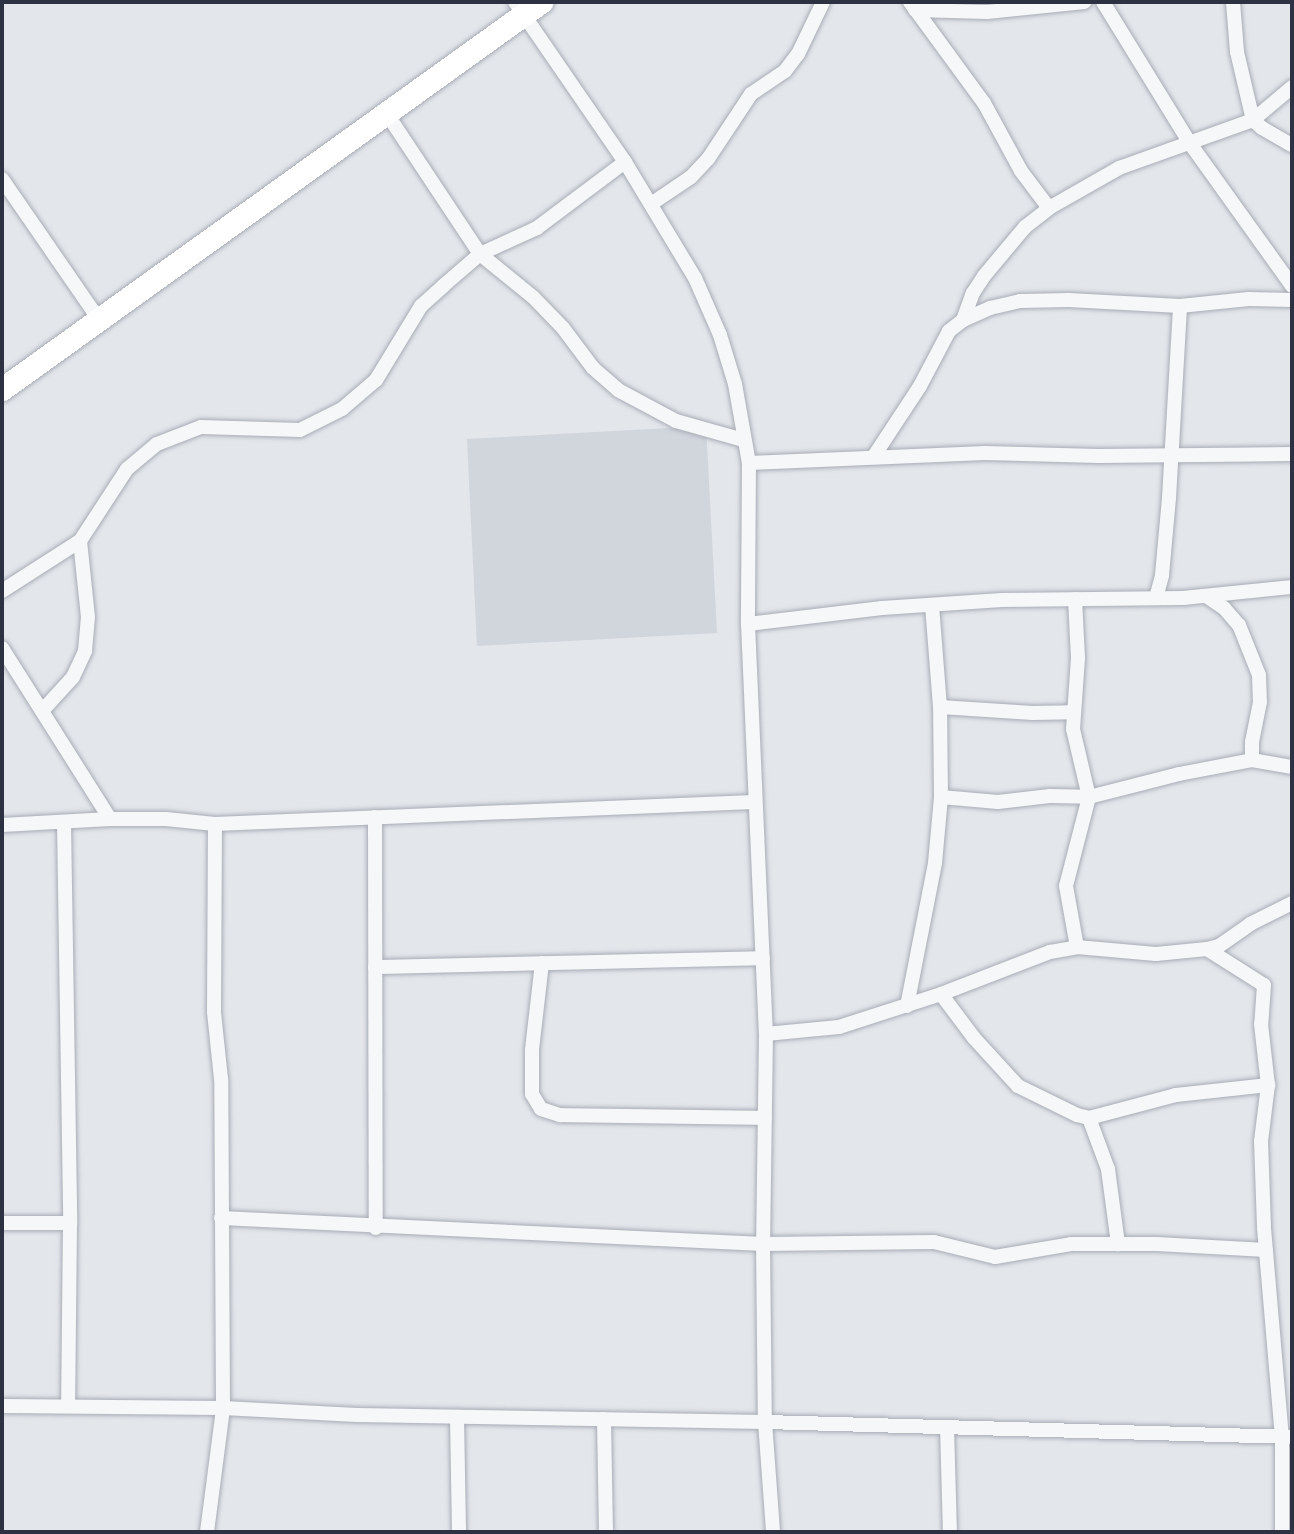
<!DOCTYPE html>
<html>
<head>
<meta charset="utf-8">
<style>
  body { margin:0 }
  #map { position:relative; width:1294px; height:1534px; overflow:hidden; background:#e3e6eb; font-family:Lato,sans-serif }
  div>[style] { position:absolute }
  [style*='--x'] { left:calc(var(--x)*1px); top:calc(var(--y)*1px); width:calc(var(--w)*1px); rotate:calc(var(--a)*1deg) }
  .built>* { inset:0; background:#d1d5dc }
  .roads { filter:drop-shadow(0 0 2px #a8acb5) drop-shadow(0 0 2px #a8acb5) }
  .minor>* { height:14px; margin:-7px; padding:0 7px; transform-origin:7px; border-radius:7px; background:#f6f7f9 }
  .primary>* { height:23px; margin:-11.5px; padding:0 11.5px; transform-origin:11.5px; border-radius:11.5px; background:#fff }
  span { translate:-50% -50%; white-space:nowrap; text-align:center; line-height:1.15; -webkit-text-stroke:6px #f3f5f8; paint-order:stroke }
  .frame { position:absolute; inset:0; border:4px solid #2c3242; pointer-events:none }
</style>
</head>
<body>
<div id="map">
  <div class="built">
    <i style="clip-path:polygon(706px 426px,717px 633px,477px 646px,467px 439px)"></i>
  </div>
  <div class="roads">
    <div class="minor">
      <i style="--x:515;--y:2;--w:194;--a:55.5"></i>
      <i style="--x:625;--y:162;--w:135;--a:58.9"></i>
      <i style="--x:695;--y:278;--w:62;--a:66.3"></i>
      <i style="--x:720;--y:335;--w:51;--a:73"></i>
      <i style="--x:735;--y:384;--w:80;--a:80"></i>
      <i style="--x:749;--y:463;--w:161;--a:90.4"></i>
      <i style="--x:748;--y:624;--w:410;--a:87.5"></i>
      <i style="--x:766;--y:1034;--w:210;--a:90.8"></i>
      <i style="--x:763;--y:1244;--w:178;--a:89.4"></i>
      <i style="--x:765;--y:1422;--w:110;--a:85.8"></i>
      <i style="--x:910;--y:2;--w:125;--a:53.8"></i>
      <i style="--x:984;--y:103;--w:77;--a:61.4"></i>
      <i style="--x:1021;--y:171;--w:46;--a:52.9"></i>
      <i style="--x:1103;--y:2;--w:164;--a:58.4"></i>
      <i style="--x:1189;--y:142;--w:177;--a:54.4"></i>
      <i style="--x:1233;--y:2;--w:50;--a:85.4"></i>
      <i style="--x:1237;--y:52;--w:70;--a:76.8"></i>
      <i style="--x:1253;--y:120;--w:12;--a:42"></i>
      <i style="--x:1262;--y:128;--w:34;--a:30"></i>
      <i style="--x:915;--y:10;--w:72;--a:1.6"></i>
      <i style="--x:987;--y:12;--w:98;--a:-5.9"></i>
      <i style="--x:385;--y:111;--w:172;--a:56.4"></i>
      <i style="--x:480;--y:254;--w:68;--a:39.1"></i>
      <i style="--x:533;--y:297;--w:43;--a:45.9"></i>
      <i style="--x:563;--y:328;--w:50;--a:53.1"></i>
      <i style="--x:593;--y:368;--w:33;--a:41"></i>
      <i style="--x:618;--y:390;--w:66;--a:28.1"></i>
      <i style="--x:676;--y:421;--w:70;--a:15.8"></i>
      <i style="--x:2;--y:179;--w:169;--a:55.4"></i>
      <i style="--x:651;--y:204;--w:48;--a:-34"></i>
      <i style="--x:691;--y:177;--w:25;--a:-47"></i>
      <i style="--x:708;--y:159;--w:78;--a:-56.5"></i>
      <i style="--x:751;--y:94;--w:41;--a:-34.1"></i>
      <i style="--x:785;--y:71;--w:21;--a:-53"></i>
      <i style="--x:798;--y:54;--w:58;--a:-64.3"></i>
      <i style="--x:963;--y:320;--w:29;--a:-70"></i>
      <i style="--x:973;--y:293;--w:20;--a:-57"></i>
      <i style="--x:984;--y:276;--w:64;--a:-50.1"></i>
      <i style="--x:1025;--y:227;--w:31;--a:-38"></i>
      <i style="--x:1049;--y:208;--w:81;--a:-29.7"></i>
      <i style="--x:1119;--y:168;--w:142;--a:-19.7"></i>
      <i style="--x:1253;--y:120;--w:51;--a:-40.2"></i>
      <i style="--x:874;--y:456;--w:84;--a:-56.7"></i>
      <i style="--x:920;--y:386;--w:62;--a:-62.2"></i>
      <i style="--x:949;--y:331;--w:18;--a:-38"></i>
      <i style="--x:963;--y:320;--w:30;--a:-24"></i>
      <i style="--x:990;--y:308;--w:31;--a:-13"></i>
      <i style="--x:1020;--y:301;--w:49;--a:-1.2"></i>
      <i style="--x:1069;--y:300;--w:111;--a:3.1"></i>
      <i style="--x:1180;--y:306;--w:69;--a:-5.8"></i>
      <i style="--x:1249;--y:299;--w:43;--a:1.3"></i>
      <i style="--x:749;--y:463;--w:236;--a:-2.4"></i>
      <i style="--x:985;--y:453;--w:113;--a:1.5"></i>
      <i style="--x:1098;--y:456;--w:194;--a:-0.6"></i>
      <i style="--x:2;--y:591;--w:93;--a:-32.7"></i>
      <i style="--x:80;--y:541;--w:86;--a:-56.9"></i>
      <i style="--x:127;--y:469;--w:39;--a:-40"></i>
      <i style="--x:157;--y:444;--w:47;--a:-21.1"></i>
      <i style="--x:201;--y:427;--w:99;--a:1.7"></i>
      <i style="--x:300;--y:430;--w:47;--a:-26.6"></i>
      <i style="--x:342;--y:409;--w:45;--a:-40.5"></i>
      <i style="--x:376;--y:380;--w:87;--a:-58.7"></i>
      <i style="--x:421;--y:306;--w:30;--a:-42"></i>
      <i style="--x:443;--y:286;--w:49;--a:-40.9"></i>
      <i style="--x:480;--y:254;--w:63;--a:-24.5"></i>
      <i style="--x:537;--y:228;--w:110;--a:-36.9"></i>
      <i style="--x:1206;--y:596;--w:22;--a:34"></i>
      <i style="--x:1224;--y:608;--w:23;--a:49"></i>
      <i style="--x:1239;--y:625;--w:54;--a:68.2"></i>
      <i style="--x:1259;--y:675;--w:27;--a:88"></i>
      <i style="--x:1260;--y:702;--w:41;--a:101.3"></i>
      <i style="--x:1252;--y:742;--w:18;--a:90"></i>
      <i style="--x:1156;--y:598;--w:24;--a:-75"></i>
      <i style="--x:1162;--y:575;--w:77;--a:-84.8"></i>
      <i style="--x:1169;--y:498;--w:192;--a:-86.7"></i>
      <i style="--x:1075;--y:599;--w:59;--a:87.1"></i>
      <i style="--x:1078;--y:658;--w:71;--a:94"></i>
      <i style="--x:1073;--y:729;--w:70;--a:76.8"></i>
      <i style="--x:1089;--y:797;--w:92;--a:104.5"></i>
      <i style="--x:1066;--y:886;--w:62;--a:79.8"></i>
      <i style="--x:748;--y:624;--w:135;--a:-6.8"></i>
      <i style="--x:882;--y:608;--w:120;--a:-3.8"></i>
      <i style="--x:1002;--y:600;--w:181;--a:-0.6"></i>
      <i style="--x:1183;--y:598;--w:110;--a:-5.8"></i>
      <i style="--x:2;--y:648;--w:202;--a:57.7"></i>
      <i style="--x:940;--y:707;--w:93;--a:3.7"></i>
      <i style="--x:1033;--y:713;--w:39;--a:-1"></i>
      <i style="--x:42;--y:711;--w:46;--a:-47.6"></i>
      <i style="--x:73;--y:677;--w:29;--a:-65"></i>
      <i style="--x:85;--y:651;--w:34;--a:-85"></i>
      <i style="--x:88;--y:617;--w:76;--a:-96"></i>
      <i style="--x:941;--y:797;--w:57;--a:5"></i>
      <i style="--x:998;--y:802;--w:52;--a:-6.6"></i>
      <i style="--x:1050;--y:796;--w:39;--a:1"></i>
      <i style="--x:1089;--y:797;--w:93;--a:-14.3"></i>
      <i style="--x:1179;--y:774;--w:74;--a:-10.9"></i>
      <i style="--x:1252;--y:760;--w:41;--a:9.9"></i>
      <i style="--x:375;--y:817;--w:411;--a:89.9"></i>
      <i style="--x:64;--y:823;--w:400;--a:89.1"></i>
      <i style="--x:2;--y:825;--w:108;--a:-3.2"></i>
      <i style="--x:110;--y:819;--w:56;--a:0"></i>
      <i style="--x:166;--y:819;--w:49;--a:5.8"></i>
      <i style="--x:215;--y:824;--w:539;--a:-2.34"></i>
      <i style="--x:1207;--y:949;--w:67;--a:32.3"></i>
      <i style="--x:1264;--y:985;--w:39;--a:94"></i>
      <i style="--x:1261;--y:1024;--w:61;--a:83.5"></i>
      <i style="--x:1268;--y:1085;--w:56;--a:97.1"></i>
      <i style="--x:1261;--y:1141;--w:87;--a:88"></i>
      <i style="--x:1264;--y:1228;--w:210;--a:85.1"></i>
      <i style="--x:1282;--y:1437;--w:95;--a:90"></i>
      <i style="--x:542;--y:963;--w:88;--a:96.6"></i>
      <i style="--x:532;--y:1050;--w:44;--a:90"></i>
      <i style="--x:532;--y:1094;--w:17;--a:59"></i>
      <i style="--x:541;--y:1109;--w:20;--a:18"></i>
      <i style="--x:560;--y:1115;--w:205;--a:0.8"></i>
      <i style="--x:375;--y:967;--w:388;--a:-1.3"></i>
      <i style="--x:941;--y:994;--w:55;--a:53.1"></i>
      <i style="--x:974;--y:1038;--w:65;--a:47.5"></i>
      <i style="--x:1018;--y:1086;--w:66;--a:26.2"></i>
      <i style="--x:1077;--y:1115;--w:12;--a:14"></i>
      <i style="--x:1089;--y:1118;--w:90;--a:-14.8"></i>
      <i style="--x:1176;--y:1095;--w:93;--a:-6.2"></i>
      <i style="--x:907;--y:1006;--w:146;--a:-78.9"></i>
      <i style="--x:935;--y:863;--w:66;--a:-84.8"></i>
      <i style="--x:941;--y:797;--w:90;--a:-90.6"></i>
      <i style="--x:940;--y:707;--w:102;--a:-94.5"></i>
      <i style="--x:766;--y:1034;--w:73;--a:-5.5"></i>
      <i style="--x:839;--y:1027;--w:107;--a:-17.9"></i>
      <i style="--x:941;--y:994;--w:117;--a:-21.1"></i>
      <i style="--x:1050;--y:952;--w:27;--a:-10"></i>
      <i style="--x:1077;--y:947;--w:79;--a:5.1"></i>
      <i style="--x:1156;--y:954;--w:51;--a:-5.6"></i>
      <i style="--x:1207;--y:949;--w:12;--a:-14"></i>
      <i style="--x:1219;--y:946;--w:38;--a:-35"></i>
      <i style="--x:1250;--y:924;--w:47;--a:-26.6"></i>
      <i style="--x:1089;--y:1118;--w:54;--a:69.6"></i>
      <i style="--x:1108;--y:1169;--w:76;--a:82.4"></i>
      <i style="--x:221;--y:1218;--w:543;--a:2.75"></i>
      <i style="--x:763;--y:1244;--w:171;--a:-0.7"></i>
      <i style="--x:934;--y:1242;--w:63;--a:13.8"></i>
      <i style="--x:995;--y:1257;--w:77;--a:-9.7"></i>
      <i style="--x:1071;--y:1244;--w:86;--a:0"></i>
      <i style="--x:1157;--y:1244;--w:109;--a:3.2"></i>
      <i style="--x:2;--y:1223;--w:68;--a:0"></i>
      <i style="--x:70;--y:1223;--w:183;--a:90.6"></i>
      <i style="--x:2;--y:1406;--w:221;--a:0.5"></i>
      <i style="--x:223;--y:1408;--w:134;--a:3"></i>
      <i style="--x:357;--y:1415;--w:408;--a:1"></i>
      <i style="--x:765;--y:1422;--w:527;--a:1.63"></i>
      <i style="--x:457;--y:1417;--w:115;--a:89"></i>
      <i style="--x:604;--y:1419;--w:113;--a:89"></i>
      <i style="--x:947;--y:1427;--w:105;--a:88.4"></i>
      <i style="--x:207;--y:1532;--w:125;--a:-82.6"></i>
      <i style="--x:223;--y:1408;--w:329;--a:-90.3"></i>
      <i style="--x:221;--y:1079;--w:67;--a:-96"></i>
      <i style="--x:214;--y:1012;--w:188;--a:-89.7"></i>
    </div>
    <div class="primary">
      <i style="--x:2;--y:389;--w:664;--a:-35.68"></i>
    </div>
  </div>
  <div class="frame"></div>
</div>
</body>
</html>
